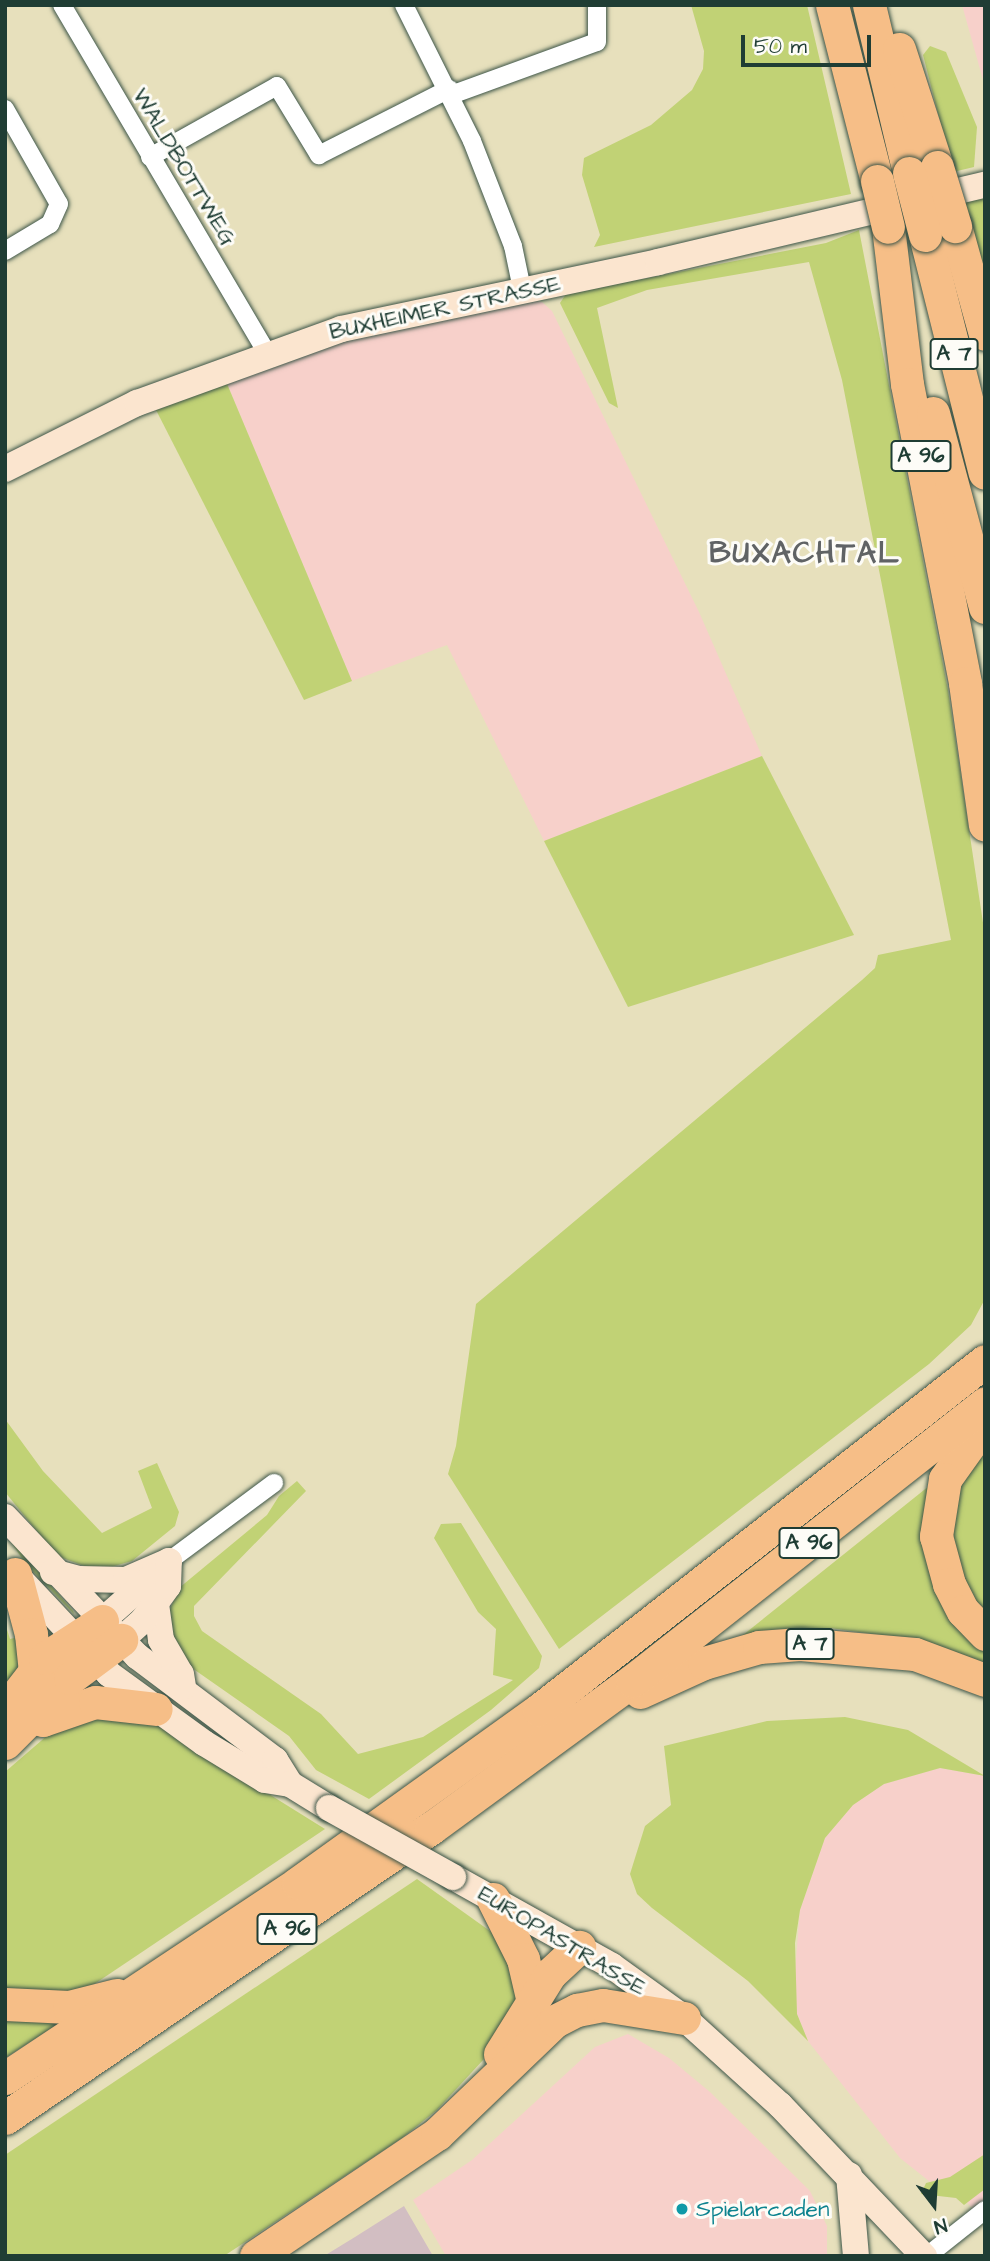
<!DOCTYPE html>
<html>
<head>
<meta charset="utf-8">
<style>
  body { margin:0 }
  #map { position:relative; width:990px; height:2261px; overflow:hidden; background:#e7e0bc; font-family:"Architects Daughter",sans-serif }
  div>[style] { position:absolute }
  [style*='--x'] { left:calc(var(--x)*1px); top:calc(var(--y)*1px); width:calc(var(--w)*1px); rotate:calc(var(--a)*1deg) }
  .built>* { inset:0; background:#f7d0ca }
  .industrial>* { inset:0; background:#d2bec2 }
  .green>* { inset:0; background:#c1d275 }
  .roads { filter:drop-shadow(0 0 2px #3d5548) drop-shadow(0 0 2px #3d5548) }
  .street>* { height:18px; margin:-9px; padding:0 9px; transform-origin:9px; border-radius:9px; background:#fff }
  .secondary>* { height:26px; margin:-13px; padding:0 13px; transform-origin:13px; border-radius:13px; background:#fbe5cf }
  .highway>* { height:33px; margin:-16.5px; padding:0 16.5px; transform-origin:16.5px; border-radius:16.5px; background:#f6be87 }
  .bridges { filter:drop-shadow(0 0 2px #3d5548) drop-shadow(0 0 2px #3d5548) }
  .secondary-bridge>* { height:26px; margin:-13px; padding:0 13px; transform-origin:13px; border-radius:13px; background:#fbe5cf }
  .highway-bridge>* { height:33px; margin:-16.5px; padding:0 16.5px; transform-origin:16.5px; border-radius:16.5px; background:#f6be87 }
  .dots>* { width:19px; height:19px; translate:-50% -50%; box-sizing:border-box; border:4px solid #fdfcf7; border-radius:50% }
  span { translate:-50% -50%; white-space:nowrap; text-align:center; line-height:1.15; -webkit-text-stroke:6px #fdfcf7; paint-order:stroke }
  .shield-label span { padding:2px 5px; background:#fdfcf7; border:2px solid; border-radius:5px; -webkit-text-stroke-width:0 }
  .shield-label { font-size:21px; color:#1f3d34; font-weight:700 }
  .street-label { font-size:23px; color:#1f3d34 }
  .culture-label { font-size:23px; color:#0d838f }
  .left { translate:0 -50%; text-align:left }
  .district-label { font-size:30px; color:#606365; font-weight:700; letter-spacing:2px }
  .frame { position:absolute; inset:0; border:7px solid #1f3d34; pointer-events:none }
  .north { position:absolute; left:899px; top:2170px; width:70px; height:70px; -webkit-text-stroke:5px #fdfcf7; paint-order:stroke; rotate:163deg; font-size:19px; font-weight:700; line-height:28px; text-align:center; color:#1f3d34 }
  .north::after { content:''; display:block; margin:auto; width:24px; height:32px; background:#1f3d34; clip-path:polygon(50% 0,100% 100%,50% 72%,0 100%) }
  .scale { position:absolute; left:741px; top:35px; width:130px; height:32px; box-sizing:border-box; border:4px solid #1f3d34; border-top:0; padding-left:9px; font-size:21px; line-height:24px; white-space:nowrap; color:#1f3d34; -webkit-text-stroke:5px #fdfcf7; paint-order:stroke }
</style>
</head>
<body>
<div id="map">
  <div class="built">
    <i style="clip-path:polygon(962px 5px,985px 5px,985px 87px)"></i>
    <i style="clip-path:polygon(523px 299px,542px 302px,552px 311px,699px 612px,762px 756px,544px 841px,447px 645px,352px 681px,225px 379px,334px 344px)"></i>
    <i style="clip-path:polygon(940px 1768px,985px 1776px,985px 2222px,964px 2199px,939px 2189px,900px 2158px,808px 2041px,797px 2014px,794px 1984px,800px 1910px,825px 1838px,853px 1805px,884px 1784px)"></i>
    <i style="clip-path:polygon(628px 2034px,669px 2058px,710px 2092px,810px 2191px,827px 2226px,827px 2256px,446px 2256px,413px 2200px,472px 2160px,595px 2047px)"></i>
  </div>
  <div class="industrial">
    <i style="clip-path:polygon(404px 2206px,433px 2256px,324px 2256px,355px 2237px)"></i>
  </div>
  <div class="green">
    <i style="clip-path:polygon(691px 5px,807px 5px,851px 194px,594px 247px,600px 235px,582px 175px,584px 158px,651px 125px,692px 90px,703px 69px,704px 51px)"></i>
    <i style="clip-path:polygon(930px 46px,946px 52px,977px 127px,974px 167px,953px 172px,923px 55px)"></i>
    <i style="clip-path:polygon(985px 196px,985px 291px,957px 203px)"></i>
    <i style="clip-path:polygon(859px 230px,948px 690px,985px 936px,985px 1299px,971px 1325px,929px 1364px,559px 1649px,448px 1474px,456px 1446px,476px 1304px,862px 980px,875px 968px,878px 955px,951px 940px,842px 380px,809px 262px,647px 290px,597px 308px,618px 408px,609px 403px,560px 303px,566px 294px,826px 243px)"></i>
    <i style="clip-path:polygon(225px 379px,352px 681px,304px 700px,155px 408px)"></i>
    <i style="clip-path:polygon(762px 756px,854px 935px,628px 1007px,544px 841px)"></i>
    <i style="clip-path:polygon(5px 1419px,43px 1471px,102px 1533px,152px 1508px,138px 1471px,157px 1463px,179px 1512px,175px 1526px,132px 1561px,111px 1567px,90px 1568px,57px 1556px,5px 1492px)"></i>
    <i style="clip-path:polygon(985px 1442px,985px 1616px,962px 1587px,947px 1524px,968px 1456px)"></i>
    <i style="clip-path:polygon(297px 1481px,306px 1491px,194px 1606px,194px 1616px,202px 1631px,321px 1714px,358px 1754px,423px 1737px,513px 1680px,493px 1675px,496px 1629px,478px 1612px,434px 1538px,441px 1524px,461px 1523px,542px 1656px,539px 1668px,491px 1710px,369px 1799px,316px 1770px,289px 1736px,192px 1668px,173px 1646px,168px 1614px,179px 1588px,267px 1515px,279px 1496px)"></i>
    <i style="clip-path:polygon(929px 1486px,985px 1647px,985px 1667px,923px 1641px,830px 1628px,733px 1643px)"></i>
    <i style="clip-path:polygon(5px 1533px,73px 1611px,74px 1614px,25px 1563px)"></i>
    <i style="clip-path:polygon(5px 1623px,10px 1639px,18px 1637px,18px 1667px,5px 1694px)"></i>
    <i style="clip-path:polygon(71px 1715px,150px 1720px,325px 1829px,81px 1993px,5px 1994px,5px 1772px)"></i>
    <i style="clip-path:polygon(845px 1717px,908px 1730px,985px 1776px,940px 1768px,884px 1784px,853px 1805px,825px 1838px,800px 1910px,795px 1943px,797px 2014px,808px 2041px,748px 1981px,652px 1908px,637px 1894px,630px 1874px,645px 1826px,671px 1805px,664px 1746px,767px 1721px)"></i>
    <i style="clip-path:polygon(417px 1879px,497px 1936px,521px 1990px,495px 2047px,437px 2110px,402px 2138px,224px 2256px,5px 2256px,5px 2155px)"></i>
    <i style="clip-path:polygon(5px 2012px,67px 2018px,5px 2058px)"></i>
    <i style="clip-path:polygon(985px 2154px,985px 2189px,964px 2205px,956px 2198px,921px 2194px,926px 2183px,950px 2177px)"></i>
  </div>
  <div class="roads">
    <div class="street">
      <i style="--x:62;--y:5;--w:404;--a:59.5"></i>
      <i style="--x:404;--y:5;--w:152;--a:63.4"></i>
      <i style="--x:472;--y:141;--w:113;--a:68.7"></i>
      <i style="--x:513;--y:246;--w:44;--a:78.2"></i>
      <i style="--x:451;--y:95;--w:155;--a:-20"></i>
      <i style="--x:597;--y:42;--w:37;--a:-90"></i>
      <i style="--x:5;--y:109;--w:109;--a:60.4"></i>
      <i style="--x:59;--y:204;--w:22;--a:114"></i>
      <i style="--x:50;--y:224;--w:52;--a:149"></i>
      <i style="--x:150;--y:157;--w:145;--a:-29.2"></i>
      <i style="--x:277;--y:86;--w:81;--a:58.7"></i>
      <i style="--x:319;--y:155;--w:146;--a:-26.9"></i>
      <i style="--x:169;--y:1561;--w:131;--a:-36.6"></i>
      <i style="--x:927;--y:2256;--w:74;--a:-38.4"></i>
    </div>
    <div class="secondary">
      <i style="--x:5;--y:469;--w:148;--a:-26.6"></i>
      <i style="--x:137;--y:403;--w:217;--a:-19.9"></i>
      <i style="--x:341;--y:329;--w:324;--a:-11.9"></i>
      <i style="--x:658;--y:262;--w:336;--a:-13.3"></i>
      <i style="--x:5;--y:1517;--w:192;--a:46.5"></i>
      <i style="--x:137;--y:1656;--w:173;--a:37"></i>
      <i style="--x:275;--y:1760;--w:28;--a:58"></i>
      <i style="--x:53;--y:1572;--w:27;--a:15"></i>
      <i style="--x:79;--y:1579;--w:47;--a:1.2"></i>
      <i style="--x:126;--y:1580;--w:47;--a:-23.8"></i>
      <i style="--x:17;--y:1576;--w:134;--a:46.8"></i>
      <i style="--x:109;--y:1674;--w:117;--a:36"></i>
      <i style="--x:204;--y:1743;--w:71;--a:31.2"></i>
      <i style="--x:265;--y:1780;--w:25;--a:9"></i>
      <i style="--x:290;--y:1784;--w:46;--a:31.6"></i>
      <i style="--x:156;--y:1604;--w:36;--a:82"></i>
      <i style="--x:161;--y:1640;--w:39;--a:60"></i>
      <i style="--x:181;--y:1674;--w:13;--a:81"></i>
      <i style="--x:102;--y:1621;--w:68;--a:-41.4"></i>
      <i style="--x:121;--y:1640;--w:31;--a:-42"></i>
      <i style="--x:144;--y:1619;--w:41;--a:-54"></i>
      <i style="--x:168;--y:1586;--w:25;--a:-88"></i>
      <i style="--x:453;--y:1877;--w:182;--a:29.2"></i>
      <i style="--x:612;--y:1966;--w:89;--a:35.8"></i>
      <i style="--x:684;--y:2018;--w:130;--a:42.2"></i>
      <i style="--x:780;--y:2105;--w:209;--a:46.4"></i>
      <i style="--x:849;--y:2175;--w:81;--a:85.1"></i>
    </div>
    <div class="highway">
      <i style="--x:832;--y:5;--w:182;--a:75.7"></i>
      <i style="--x:869;--y:5;--w:173;--a:76.6"></i>
      <i style="--x:899;--y:49;--w:124;--a:72.1"></i>
      <i style="--x:955;--y:226;--w:112;--a:74.5"></i>
      <i style="--x:888;--y:227;--w:158;--a:83.1"></i>
      <i style="--x:907;--y:384;--w:305;--a:79"></i>
      <i style="--x:965;--y:683;--w:143;--a:82"></i>
      <i style="--x:925;--y:235;--w:245;--a:75.9"></i>
      <i style="--x:933;--y:413;--w:201;--a:75"></i>
      <i style="--x:985;--y:1423;--w:69;--a:125.5"></i>
      <i style="--x:945;--y:1479;--w:58;--a:99"></i>
      <i style="--x:936;--y:1536;--w:50;--a:74.8"></i>
      <i style="--x:949;--y:1584;--w:30;--a:63"></i>
      <i style="--x:963;--y:1611;--w:32;--a:46"></i>
      <i style="--x:15;--y:1574;--w:62;--a:75.1"></i>
      <i style="--x:31;--y:1634;--w:37;--a:84"></i>
      <i style="--x:640;--y:1692;--w:70;--a:-24.4"></i>
      <i style="--x:704;--y:1663;--w:57;--a:-16.2"></i>
      <i style="--x:759;--y:1647;--w:41;--a:-4.2"></i>
      <i style="--x:800;--y:1644;--w:115;--a:5"></i>
      <i style="--x:915;--y:1654;--w:75;--a:20.4"></i>
      <i style="--x:5;--y:1710;--w:66;--a:-52.4"></i>
      <i style="--x:45;--y:1658;--w:68;--a:-33"></i>
      <i style="--x:33;--y:1717;--w:10;--a:17"></i>
      <i style="--x:43;--y:1720;--w:55;--a:-19.1"></i>
      <i style="--x:95;--y:1702;--w:61;--a:6.5"></i>
      <i style="--x:5;--y:1743;--w:92;--a:-45"></i>
      <i style="--x:70;--y:1678;--w:64;--a:-36.7"></i>
      <i style="--x:493;--y:1899;--w:67;--a:63.4"></i>
      <i style="--x:523;--y:1959;--w:44;--a:76.9"></i>
      <i style="--x:5;--y:2004;--w:64;--a:2.7"></i>
      <i style="--x:69;--y:2007;--w:49;--a:-14.3"></i>
      <i style="--x:500;--y:2054;--w:94;--a:-58"></i>
      <i style="--x:550;--y:1974;--w:40;--a:-43"></i>
      <i style="--x:5;--y:2078;--w:352;--a:-33.6"></i>
      <i style="--x:298;--y:1883;--w:297;--a:-35.7"></i>
      <i style="--x:539;--y:1710;--w:566;--a:-38.04"></i>
      <i style="--x:5;--y:2118;--w:515;--a:-34.25"></i>
      <i style="--x:431;--y:1828;--w:249;--a:-36.2"></i>
      <i style="--x:632;--y:1681;--w:449;--a:-38.2"></i>
      <i style="--x:256;--y:2256;--w:218;--a:-34"></i>
      <i style="--x:437;--y:2134;--w:163;--a:-43.8"></i>
      <i style="--x:555;--y:2021;--w:25;--a:-27"></i>
      <i style="--x:577;--y:2010;--w:26;--a:-11"></i>
      <i style="--x:603;--y:2005;--w:82;--a:9.1"></i>
    </div>
  </div>
  <div class="bridges">
    <div class="secondary-bridge">
      <i style="--x:329;--y:1808;--w:142;--a:29.1"></i>
    </div>
    <div class="highway-bridge">
      <i style="--x:937;--y:167;--w:62;--a:73"></i>
      <i style="--x:909;--y:173;--w:64;--a:75.5"></i>
      <i style="--x:877;--y:181;--w:47;--a:76.6"></i>
    </div>
  </div>
  <div class="dots">
    <i style="left:682px;top:2209px;background:#0f9aa8"></i>
  </div>
  <div class="shield-label">
    <span style="left:954px;top:354px">A 7</span>
    <span style="left:921px;top:456px">A 96</span>
    <span style="left:809px;top:1543px">A 96</span>
    <span style="left:810px;top:1644px">A 7</span>
    <span style="left:287px;top:1929px">A 96</span>
  </div>
  <div class="street-label">
    <span style="left:184px;top:167px;rotate:59deg">WALDBOTTWEG</span>
    <span style="left:445px;top:308px;rotate:-12deg">BUXHEIMER STRASSE</span>
    <span style="left:562px;top:1941px;rotate:31deg">EUROPASTRASSE</span>
  </div>
  <div class="culture-label">
    <span class="left" style="left:696px;top:2209px">Spielarcaden</span>
  </div>
  <div class="district-label">
    <span style="left:805px;top:553px">BUXACHTAL</span>
  </div>
  <div class="frame"></div>
  <div class="north">N</div>
  <div class="scale">50 m</div>
</div>
</body>
</html>
